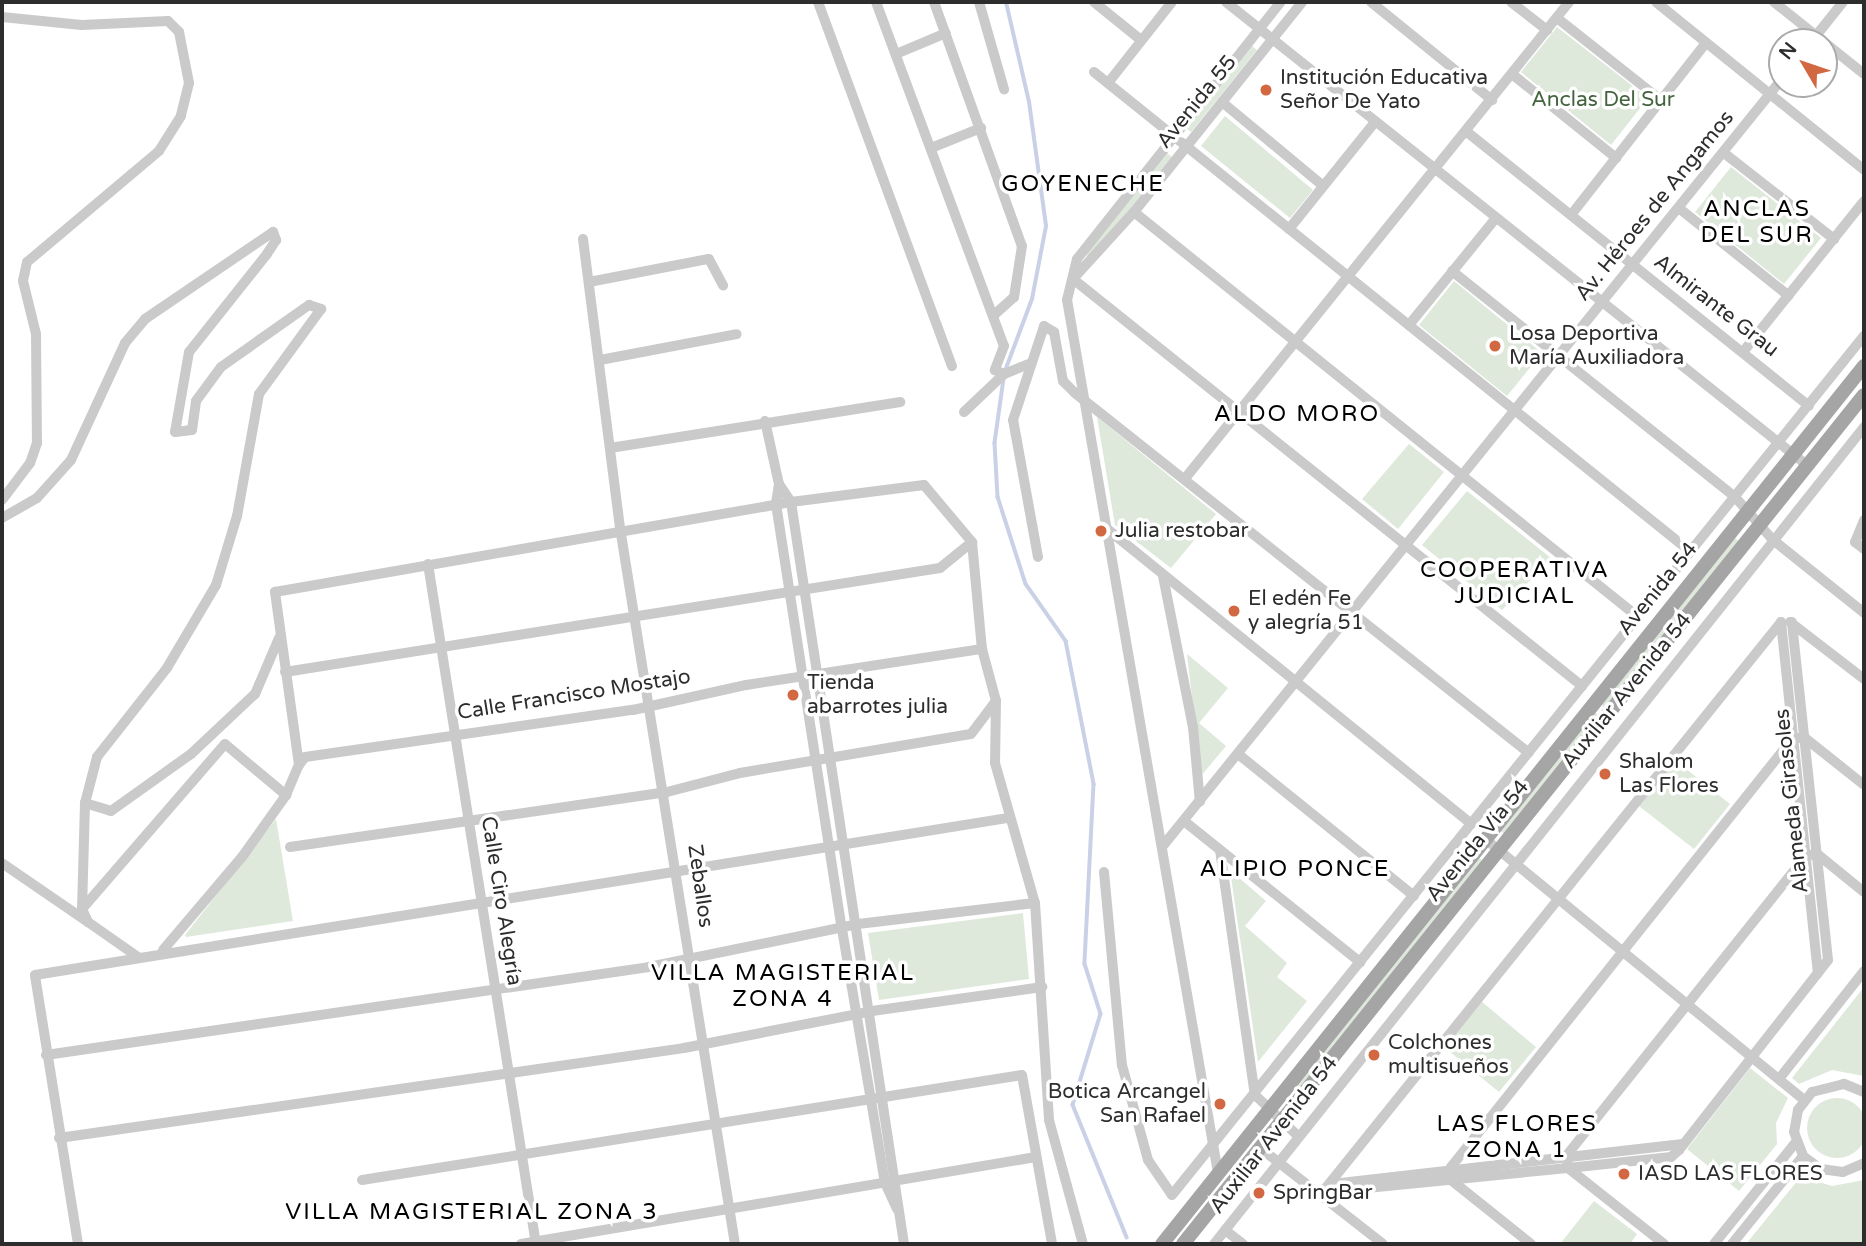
<!DOCTYPE html>
<html>
<head>
<meta charset="utf-8">
<style>
  body { margin:0 }
  #map { position:relative; width:1866px; height:1246px; overflow:hidden; background:#fff; font-family:"Varela Round",sans-serif }
  div>[style] { position:absolute }
  [style*='--x'] { left:calc(var(--x)*1px); top:calc(var(--y)*1px); width:calc(var(--w)*1px); rotate:calc(var(--a)*1deg) }
  .green>* { inset:0; background:#dee9dc }
  .round { border-radius:50% }
  .stream>* { height:3.5px; margin:-1.75px; padding:0 1.75px; transform-origin:1.75px; border-radius:1.75px; background:#cad1e7 }
  .minor>* { height:10px; margin:-5px; padding:0 5px; transform-origin:5px; border-radius:5px; background:#cacaca }
  .major>* { height:14px; margin:-7px; padding:0 7px; transform-origin:7px; border-radius:7px; background:#a5a5a5 }
  .dots>* { width:19px; height:19px; translate:-50% -50%; box-sizing:border-box; border:4px solid #fff; border-radius:50% }
  span { translate:-50% -50%; white-space:nowrap; text-align:center; line-height:1.15; -webkit-text-stroke:7px #fff; paint-order:stroke }
  .poi-label { font-size:21px; color:#2d2d2d }
  .left { translate:0 -50%; text-align:left }
  .right { translate:-100% -50%; text-align:right }
  .park-label { font-size:21px; color:#44633f }
  .street-label { font-size:21px; color:#2d2d2d }
  .neighbourhood-label { font-size:23px; color:#000; letter-spacing:2px }
  .frame { position:absolute; inset:0; border:4px solid #2d2d2d; pointer-events:none }
  .north { position:absolute; left:1768px; top:28px; width:70px; height:70px; box-sizing:border-box; background:#fff; border:2px solid #ababab; border-radius:50%; rotate:309deg; font-size:19px; font-weight:700; line-height:28px; text-align:center; color:#2d2d2d }
  .north::after { content:''; display:block; margin:auto; width:24px; height:32px; background:#d16841; clip-path:polygon(50% 0,100% 100%,50% 72%,0 100%) }
</style>
</head>
<body>
<div id="map">
  <div class="green">
    <i style="clip-path:polygon(1557px 27px,1648px 98px,1611px 145px,1521px 72px)"></i>
    <i style="clip-path:polygon(1252px 46px,1257px 50px,1191px 132px,1186px 128px)"></i>
    <i style="clip-path:polygon(1225px 116px,1313px 190px,1290px 218px,1201px 146px)"></i>
    <i style="clip-path:polygon(1167px 153px,1172px 157px,1090px 258px,1085px 254px)"></i>
    <i style="clip-path:polygon(1731px 167px,1821px 238px,1784px 284px,1695px 212px)"></i>
    <i style="clip-path:polygon(1454px 281px,1542px 353px,1507px 396px,1419px 325px)"></i>
    <i style="clip-path:polygon(1097px 417px,1216px 514px,1171px 568px,1115px 525px)"></i>
    <i style="clip-path:polygon(1409px 444px,1444px 472px,1398px 529px,1362px 499px)"></i>
    <i style="clip-path:polygon(1467px 491px,1551px 558px,1502px 610px,1422px 545px)"></i>
    <i style="clip-path:polygon(1733px 537px,1740px 542px,1606px 709px,1599px 703px)"></i>
    <i style="clip-path:polygon(1187px 654px,1228px 688px,1199px 723px,1226px 746px,1201px 776px)"></i>
    <i style="clip-path:polygon(1593px 711px,1600px 716px,1504px 834px,1498px 829px)"></i>
    <i style="clip-path:polygon(1675px 760px,1730px 804px,1694px 849px,1639px 806px)"></i>
    <i style="clip-path:polygon(276px 819px,293px 921px,186px 937px,185px 935px)"></i>
    <i style="clip-path:polygon(1477px 856px,1483px 861px,1297px 1092px,1291px 1087px)"></i>
    <i style="clip-path:polygon(1230px 870px,1266px 901px,1245px 926px,1287px 963px,1277px 977px,1307px 1001px,1258px 1062px)"></i>
    <i style="clip-path:polygon(1023px 913px,1029px 979px,879px 1000px,868px 933px)"></i>
    <i style="clip-path:polygon(1864px 987px,1864px 1076px,1832px 1070px,1799px 1084px,1792px 1078px)"></i>
    <i style="clip-path:polygon(1481px 1001px,1536px 1047px,1499px 1092px,1444px 1047px)"></i>
    <i style="clip-path:polygon(1750px 1068px,1788px 1098px,1776px 1123px,1777px 1144px,1739px 1191px,1687px 1149px)"></i>
    <i class="round" style="left:1807px;top:1098px;width:60px;height:60px"></i>
    <i style="clip-path:polygon(1809px 1179px,1832px 1186px,1864px 1180px,1864px 1244px,1746px 1244px,1798px 1180px)"></i>
    <i style="clip-path:polygon(1594px 1201px,1637px 1234px,1630px 1244px,1560px 1244px)"></i>
  </div>
  <div class="stream">
    <i style="--x:1005;--y:371;--w:77;--a:-69.4"></i>
    <i style="--x:1032;--y:299;--w:74;--a:-79.1"></i>
    <i style="--x:1046;--y:226;--w:125;--a:-97.8"></i>
    <i style="--x:1029;--y:102;--w:103;--a:-103"></i>
    <i style="--x:1004;--y:379;--w:65;--a:98"></i>
    <i style="--x:995;--y:443;--w:54;--a:86.8"></i>
    <i style="--x:998;--y:497;--w:91;--a:72.2"></i>
    <i style="--x:1026;--y:584;--w:70;--a:54.9"></i>
    <i style="--x:1066;--y:641;--w:146;--a:78.9"></i>
    <i style="--x:1094;--y:784;--w:180;--a:92.9"></i>
    <i style="--x:1085;--y:964;--w:52;--a:72.3"></i>
    <i style="--x:1101;--y:1014;--w:95;--a:107.1"></i>
    <i style="--x:1073;--y:1105;--w:143;--a:67.8"></i>
  </div>
  <div class="minor">
    <i style="--x:818;--y:2;--w:388;--a:69.8"></i>
    <i style="--x:876;--y:2;--w:367;--a:69.6"></i>
    <i style="--x:1004;--y:346;--w:26;--a:111"></i>
    <i style="--x:995;--y:370;--w:10;--a:24"></i>
    <i style="--x:1004;--y:374;--w:27;--a:-22"></i>
    <i style="--x:934;--y:2;--w:259;--a:70.2"></i>
    <i style="--x:1022;--y:246;--w:52;--a:98.9"></i>
    <i style="--x:1014;--y:297;--w:28;--a:138"></i>
    <i style="--x:979;--y:2;--w:91;--a:74"></i>
    <i style="--x:1094;--y:2;--w:60;--a:39"></i>
    <i style="--x:1226;--y:2;--w:744;--a:38.56"></i>
    <i style="--x:1371;--y:2;--w:156;--a:39"></i>
    <i style="--x:1511;--y:2;--w:46;--a:37.9"></i>
    <i style="--x:1656;--y:2;--w:267;--a:38.9"></i>
    <i style="--x:1774;--y:2;--w:115;--a:38.7"></i>
    <i style="--x:2;--y:17;--w:80;--a:5.7"></i>
    <i style="--x:82;--y:25;--w:86;--a:-2.7"></i>
    <i style="--x:168;--y:21;--w:16;--a:45"></i>
    <i style="--x:179;--y:32;--w:52;--a:78.9"></i>
    <i style="--x:189;--y:83;--w:34;--a:104"></i>
    <i style="--x:181;--y:116;--w:41;--a:122.2"></i>
    <i style="--x:159;--y:151;--w:172;--a:139.9"></i>
    <i style="--x:27;--y:262;--w:19;--a:102"></i>
    <i style="--x:23;--y:281;--w:55;--a:76.2"></i>
    <i style="--x:36;--y:334;--w:109;--a:89.5"></i>
    <i style="--x:37;--y:443;--w:21;--a:109"></i>
    <i style="--x:30;--y:463;--w:46;--a:127.1"></i>
    <i style="--x:1557;--y:18;--w:132;--a:38.3"></i>
    <i style="--x:1811;--y:42;--w:51;--a:-51.3"></i>
    <i style="--x:896;--y:54;--w:54;--a:-22.8"></i>
    <i style="--x:1094;--y:72;--w:766;--a:38.8"></i>
    <i style="--x:1512;--y:74;--w:134;--a:38.9"></i>
    <i style="--x:1108;--y:83;--w:103;--a:-51.7"></i>
    <i style="--x:1222;--y:102;--w:131;--a:39.7"></i>
    <i style="--x:1467;--y:132;--w:438;--a:38.7"></i>
    <i style="--x:931;--y:148;--w:54;--a:-21.8"></i>
    <i style="--x:1724;--y:153;--w:140;--a:38"></i>
    <i style="--x:1680;--y:209;--w:139;--a:38.6"></i>
    <i style="--x:1134;--y:212;--w:647;--a:38.78"></i>
    <i style="--x:1571;--y:215;--w:219;--a:-51.9"></i>
    <i style="--x:1289;--y:229;--w:137;--a:-51.2"></i>
    <i style="--x:583;--y:239;--w:297;--a:82.7"></i>
    <i style="--x:621;--y:534;--w:719;--a:80.88"></i>
    <i style="--x:1452;--y:271;--w:362;--a:38.6"></i>
    <i style="--x:1735;--y:497;--w:57;--a:48.5"></i>
    <i style="--x:1773;--y:540;--w:117;--a:38.7"></i>
    <i style="--x:1073;--y:279;--w:652;--a:38.65"></i>
    <i style="--x:1073;--y:279;--w:91;--a:-47.7"></i>
    <i style="--x:1134;--y:212;--w:269;--a:-51.3"></i>
    <i style="--x:589;--y:282;--w:122;--a:-10.9"></i>
    <i style="--x:709;--y:259;--w:30;--a:62"></i>
    <i style="--x:1409;--y:325;--w:136;--a:-50.9"></i>
    <i style="--x:1743;--y:352;--w:193;--a:-51.3"></i>
    <i style="--x:600;--y:360;--w:139;--a:-10.7"></i>
    <i style="--x:964;--y:412;--w:55;--a:-43.5"></i>
    <i style="--x:765;--y:421;--w:65;--a:77.5"></i>
    <i style="--x:779;--y:484;--w:22;--a:56"></i>
    <i style="--x:791;--y:502;--w:751;--a:81.34"></i>
    <i style="--x:610;--y:448;--w:294;--a:-9"></i>
    <i style="--x:1187;--y:476;--w:609;--a:-51.13"></i>
    <i style="--x:779;--y:484;--w:20;--a:99"></i>
    <i style="--x:776;--y:504;--w:430;--a:81.2"></i>
    <i style="--x:842;--y:929;--w:258;--a:80.4"></i>
    <i style="--x:885;--y:1183;--w:29;--a:65"></i>
    <i style="--x:2;--y:518;--w:40;--a:-29.7"></i>
    <i style="--x:37;--y:498;--w:51;--a:-48.2"></i>
    <i style="--x:71;--y:460;--w:129;--a:-65.2"></i>
    <i style="--x:125;--y:343;--w:31;--a:-50"></i>
    <i style="--x:145;--y:319;--w:155;--a:-34.2"></i>
    <i style="--x:273;--y:232;--w:9;--a:69"></i>
    <i style="--x:276;--y:240;--w:17;--a:123"></i>
    <i style="--x:267;--y:254;--w:125;--a:128.5"></i>
    <i style="--x:189;--y:352;--w:81;--a:99.9"></i>
    <i style="--x:175;--y:432;--w:17;--a:-7"></i>
    <i style="--x:192;--y:430;--w:29;--a:-82"></i>
    <i style="--x:196;--y:401;--w:42;--a:-53.7"></i>
    <i style="--x:221;--y:367;--w:108;--a:-35.2"></i>
    <i style="--x:309;--y:305;--w:13;--a:18"></i>
    <i style="--x:321;--y:309;--w:105;--a:126.1"></i>
    <i style="--x:259;--y:394;--w:124;--a:100.2"></i>
    <i style="--x:237;--y:516;--w:72;--a:106.9"></i>
    <i style="--x:216;--y:585;--w:96;--a:120.6"></i>
    <i style="--x:167;--y:668;--w:113;--a:128.2"></i>
    <i style="--x:97;--y:757;--w:48;--a:104.6"></i>
    <i style="--x:85;--y:803;--w:27;--a:17"></i>
    <i style="--x:111;--y:811;--w:98;--a:-35.5"></i>
    <i style="--x:191;--y:754;--w:88;--a:-43.2"></i>
    <i style="--x:255;--y:694;--w:61;--a:-66.8"></i>
    <i style="--x:1864;--y:520;--w:24;--a:112"></i>
    <i style="--x:1855;--y:542;--w:11;--a:38"></i>
    <i style="--x:1106;--y:528;--w:470;--a:39"></i>
    <i style="--x:1038;--y:557;--w:139;--a:-100.3"></i>
    <i style="--x:1013;--y:420;--w:99;--a:-71.7"></i>
    <i style="--x:1044;--y:326;--w:12;--a:31"></i>
    <i style="--x:1054;--y:332;--w:50;--a:79.6"></i>
    <i style="--x:1063;--y:381;--w:17;--a:45"></i>
    <i style="--x:1075;--y:393;--w:579;--a:38.41"></i>
    <i style="--x:428;--y:564;--w:689;--a:80.98"></i>
    <i style="--x:1163;--y:576;--w:154;--a:78.8"></i>
    <i style="--x:1193;--y:727;--w:75;--a:84.7"></i>
    <i style="--x:1781;--y:622;--w:353;--a:84"></i>
    <i style="--x:1790;--y:622;--w:93;--a:37.6"></i>
    <i style="--x:285;--y:672;--w:663;--a:-9.02"></i>
    <i style="--x:940;--y:568;--w:41;--a:-39.1"></i>
    <i style="--x:1238;--y:754;--w:226;--a:38.9"></i>
    <i style="--x:299;--y:765;--w:10;--a:-53"></i>
    <i style="--x:305;--y:757;--w:331;--a:-8.2"></i>
    <i style="--x:633;--y:710;--w:116;--a:-12.5"></i>
    <i style="--x:746;--y:685;--w:239;--a:-8.7"></i>
    <i style="--x:85;--y:803;--w:106;--a:91.6"></i>
    <i style="--x:82;--y:909;--w:14;--a:65"></i>
    <i style="--x:88;--y:922;--w:61;--a:35"></i>
    <i style="--x:1184;--y:821;--w:226;--a:38.7"></i>
    <i style="--x:1484;--y:838;--w:414;--a:39.3"></i>
    <i style="--x:290;--y:847;--w:381;--a:-8.3"></i>
    <i style="--x:667;--y:792;--w:75;--a:-14.6"></i>
    <i style="--x:740;--y:773;--w:234;--a:-9.6"></i>
    <i style="--x:971;--y:734;--w:41;--a:-52.9"></i>
    <i style="--x:1162;--y:847;--w:987;--a:-51.09"></i>
    <i style="--x:1220;--y:850;--w:247;--a:81.9"></i>
    <i style="--x:1255;--y:1095;--w:57;--a:43.6"></i>
    <i style="--x:2;--y:863;--w:104;--a:34.5"></i>
    <i style="--x:1104;--y:872;--w:194;--a:84.7"></i>
    <i style="--x:1122;--y:1065;--w:98;--a:74.7"></i>
    <i style="--x:1148;--y:1160;--w:42;--a:55.6"></i>
    <i style="--x:1172;--y:1195;--w:1103;--a:-51.15"></i>
    <i style="--x:82;--y:909;--w:218;--a:-49.1"></i>
    <i style="--x:225;--y:744;--w:80;--a:39.9"></i>
    <i style="--x:163;--y:950;--w:122;--a:-49.7"></i>
    <i style="--x:242;--y:857;--w:76;--a:-54.6"></i>
    <i style="--x:286;--y:795;--w:33;--a:-67"></i>
    <i style="--x:299;--y:765;--w:175;--a:-97.9"></i>
    <i style="--x:275;--y:592;--w:524;--a:-9.89"></i>
    <i style="--x:791;--y:502;--w:134;--a:-7.3"></i>
    <i style="--x:924;--y:485;--w:75;--a:49.9"></i>
    <i style="--x:972;--y:542;--w:107;--a:84.7"></i>
    <i style="--x:982;--y:649;--w:54;--a:74.9"></i>
    <i style="--x:996;--y:701;--w:62;--a:90.9"></i>
    <i style="--x:995;--y:763;--w:146;--a:74.1"></i>
    <i style="--x:1035;--y:903;--w:217;--a:86.3"></i>
    <i style="--x:1049;--y:1120;--w:129;--a:74.7"></i>
    <i style="--x:46;--y:1055;--w:609;--a:-8.3"></i>
    <i style="--x:649;--y:967;--w:213;--a:-11.6"></i>
    <i style="--x:858;--y:924;--w:178;--a:-6.8"></i>
    <i style="--x:1779;--y:1079;--w:137;--a:-51.8"></i>
    <i style="--x:1864;--y:1092;--w:22;--a:-158"></i>
    <i style="--x:1844;--y:1084;--w:33;--a:166"></i>
    <i style="--x:1812;--y:1092;--w:23;--a:128"></i>
    <i style="--x:1798;--y:1110;--w:22;--a:100"></i>
    <i style="--x:1794;--y:1132;--w:26;--a:69"></i>
    <i style="--x:1803;--y:1156;--w:22;--a:36"></i>
    <i style="--x:1821;--y:1169;--w:22;--a:8"></i>
    <i style="--x:1843;--y:1172;--w:23;--a:-23"></i>
    <i style="--x:59;--y:1138;--w:631;--a:-8.19"></i>
    <i style="--x:684;--y:1048;--w:192;--a:-11.1"></i>
    <i style="--x:872;--y:1011;--w:172;--a:-8"></i>
    <i style="--x:1259;--y:1147;--w:157;--a:38"></i>
    <i style="--x:1218;--y:1173;--w:886;--a:-99.81"></i>
    <i style="--x:1067;--y:300;--w:42;--a:-76.3"></i>
    <i style="--x:1077;--y:259;--w:328;--a:-51.6"></i>
    <i style="--x:362;--y:1180;--w:668;--a:-9.04"></i>
    <i style="--x:1022;--y:1075;--w:172;--a:79.9"></i>
    <i style="--x:1332;--y:1184;--w:353;--a:-6.5"></i>
    <i style="--x:1329;--y:1185;--w:19;--a:16"></i>
    <i style="--x:1347;--y:1190;--w:222;--a:-5.7"></i>
    <i style="--x:1568;--y:1168;--w:104;--a:-6.1"></i>
    <i style="--x:1671;--y:1157;--w:11;--a:-41"></i>
    <i style="--x:1679;--y:1150;--w:241;--a:-51.9"></i>
    <i style="--x:1828;--y:960;--w:340;--a:-96.1"></i>
    <i style="--x:1321;--y:1194;--w:734;--a:-51.19"></i>
    <i style="--x:1225;--y:1230;--w:23;--a:38"></i>
    <i style="--x:78;--y:1244;--w:272;--a:-99.1"></i>
    <i style="--x:35;--y:975;--w:986;--a:-9.17"></i>
    <i style="--x:521;--y:1244;--w:522;--a:-9.59"></i>
    <i style="--x:1214;--y:1244;--w:1044;--a:-51.49"></i>
    <i style="--x:1531;--y:1244;--w:104;--a:-141.3"></i>
    <i style="--x:1450;--y:1179;--w:12;--a:-85"></i>
    <i style="--x:1451;--y:1167;--w:549;--a:-51.44"></i>
    <i style="--x:1793;--y:738;--w:12;--a:0"></i>
    <i style="--x:1805;--y:738;--w:75;--a:38.5"></i>
    <i style="--x:1664;--y:1244;--w:122;--a:-141.6"></i>
    <i style="--x:1568;--y:1168;--w:13;--a:-94"></i>
    <i style="--x:1567;--y:1155;--w:381;--a:-51.4"></i>
    <i style="--x:1805;--y:857;--w:12;--a:-20"></i>
    <i style="--x:1816;--y:853;--w:62;--a:39.1"></i>
    <i style="--x:1714;--y:1244;--w:131;--a:-51.2"></i>
    <i style="--x:1732;--y:1244;--w:113;--a:-51.1"></i>
  </div>
  <div class="major">
    <i style="--x:1162;--y:1244;--w:1124;--a:-51.36"></i>
    <i style="--x:1183;--y:1244;--w:1088;--a:-51.27"></i>
  </div>
  <div class="dots">
    <i style="left:1266px;top:90px;background:#d16841"></i>
    <i style="left:1495px;top:346px;background:#d16841"></i>
    <i style="left:1101px;top:531px;background:#d16841"></i>
    <i style="left:1234px;top:611px;background:#d16841"></i>
    <i style="left:793px;top:695px;background:#d16841"></i>
    <i style="left:1605px;top:774px;background:#d16841"></i>
    <i style="left:1374px;top:1055px;background:#d16841"></i>
    <i style="left:1220px;top:1104px;background:#d16841"></i>
    <i style="left:1624px;top:1174px;background:#d16841"></i>
    <i style="left:1259px;top:1193px;background:#d16841"></i>
  </div>
  <div class="poi-label">
    <span class="left" style="left:1280px;top:90px">Institución Educativa<br>Señor De Yato</span>
    <span class="left" style="left:1509px;top:346px">Losa Deportiva<br>María Auxiliadora</span>
    <span class="left" style="left:1115px;top:531px">Julia restobar</span>
    <span class="left" style="left:1248px;top:611px">El edén Fe<br>y alegría 51</span>
    <span class="left" style="left:807px;top:695px">Tienda<br>abarrotes julia</span>
    <span class="left" style="left:1619px;top:774px">Shalom<br>Las Flores</span>
    <span class="left" style="left:1388px;top:1055px">Colchones<br>multisueños</span>
    <span class="right" style="left:1206px;top:1104px">Botica Arcangel<br>San Rafael</span>
    <span class="left" style="left:1638px;top:1174px">IASD LAS FLORES</span>
    <span class="left" style="left:1273px;top:1193px">SpringBar</span>
  </div>
  <div class="park-label">
    <span style="left:1603px;top:100px">Anclas Del Sur</span>
  </div>
  <div class="street-label">
    <span style="left:1197px;top:102px;rotate:-51deg">Avenida 55</span>
    <span style="left:1655px;top:206px;rotate:-51deg">Av. Héroes de Angamos</span>
    <span style="left:1716px;top:306px;rotate:38deg">Almirante Grau</span>
    <span style="left:1658px;top:589px;rotate:-51deg">Avenida 54</span>
    <span style="left:1627px;top:691px;rotate:-51deg">Auxiliar Avenida 54</span>
    <span style="left:574px;top:695px;rotate:-9deg">Calle Francisco Mostajo</span>
    <span style="left:1792px;top:801px;rotate:-96deg">Alameda Girasoles</span>
    <span style="left:1478px;top:841px;rotate:-51deg">Avenida Vía 54</span>
    <span style="left:700px;top:886px;rotate:82deg">Zeballos</span>
    <span style="left:501px;top:901px;rotate:81deg">Calle Ciro Alegría</span>
    <span style="left:1274px;top:1135px;rotate:-52deg">Auxiliar Avenida 54</span>
  </div>
  <div class="neighbourhood-label">
    <span style="left:1083px;top:184px">GOYENECHE</span>
    <span style="left:1757px;top:222px">ANCLAS<br>DEL SUR</span>
    <span style="left:1297px;top:414px">ALDO MORO</span>
    <span style="left:1515px;top:583px">COOPERATIVA<br>JUDICIAL</span>
    <span style="left:1295px;top:869px">ALIPIO PONCE</span>
    <span style="left:783px;top:986px">VILLA MAGISTERIAL<br>ZONA 4</span>
    <span style="left:1517px;top:1137px">LAS FLORES<br>ZONA 1</span>
    <span style="left:472px;top:1212px">VILLA MAGISTERIAL ZONA 3</span>
  </div>
  <div class="frame"></div>
  <div class="north">N</div>
</div>
</body>
</html>
